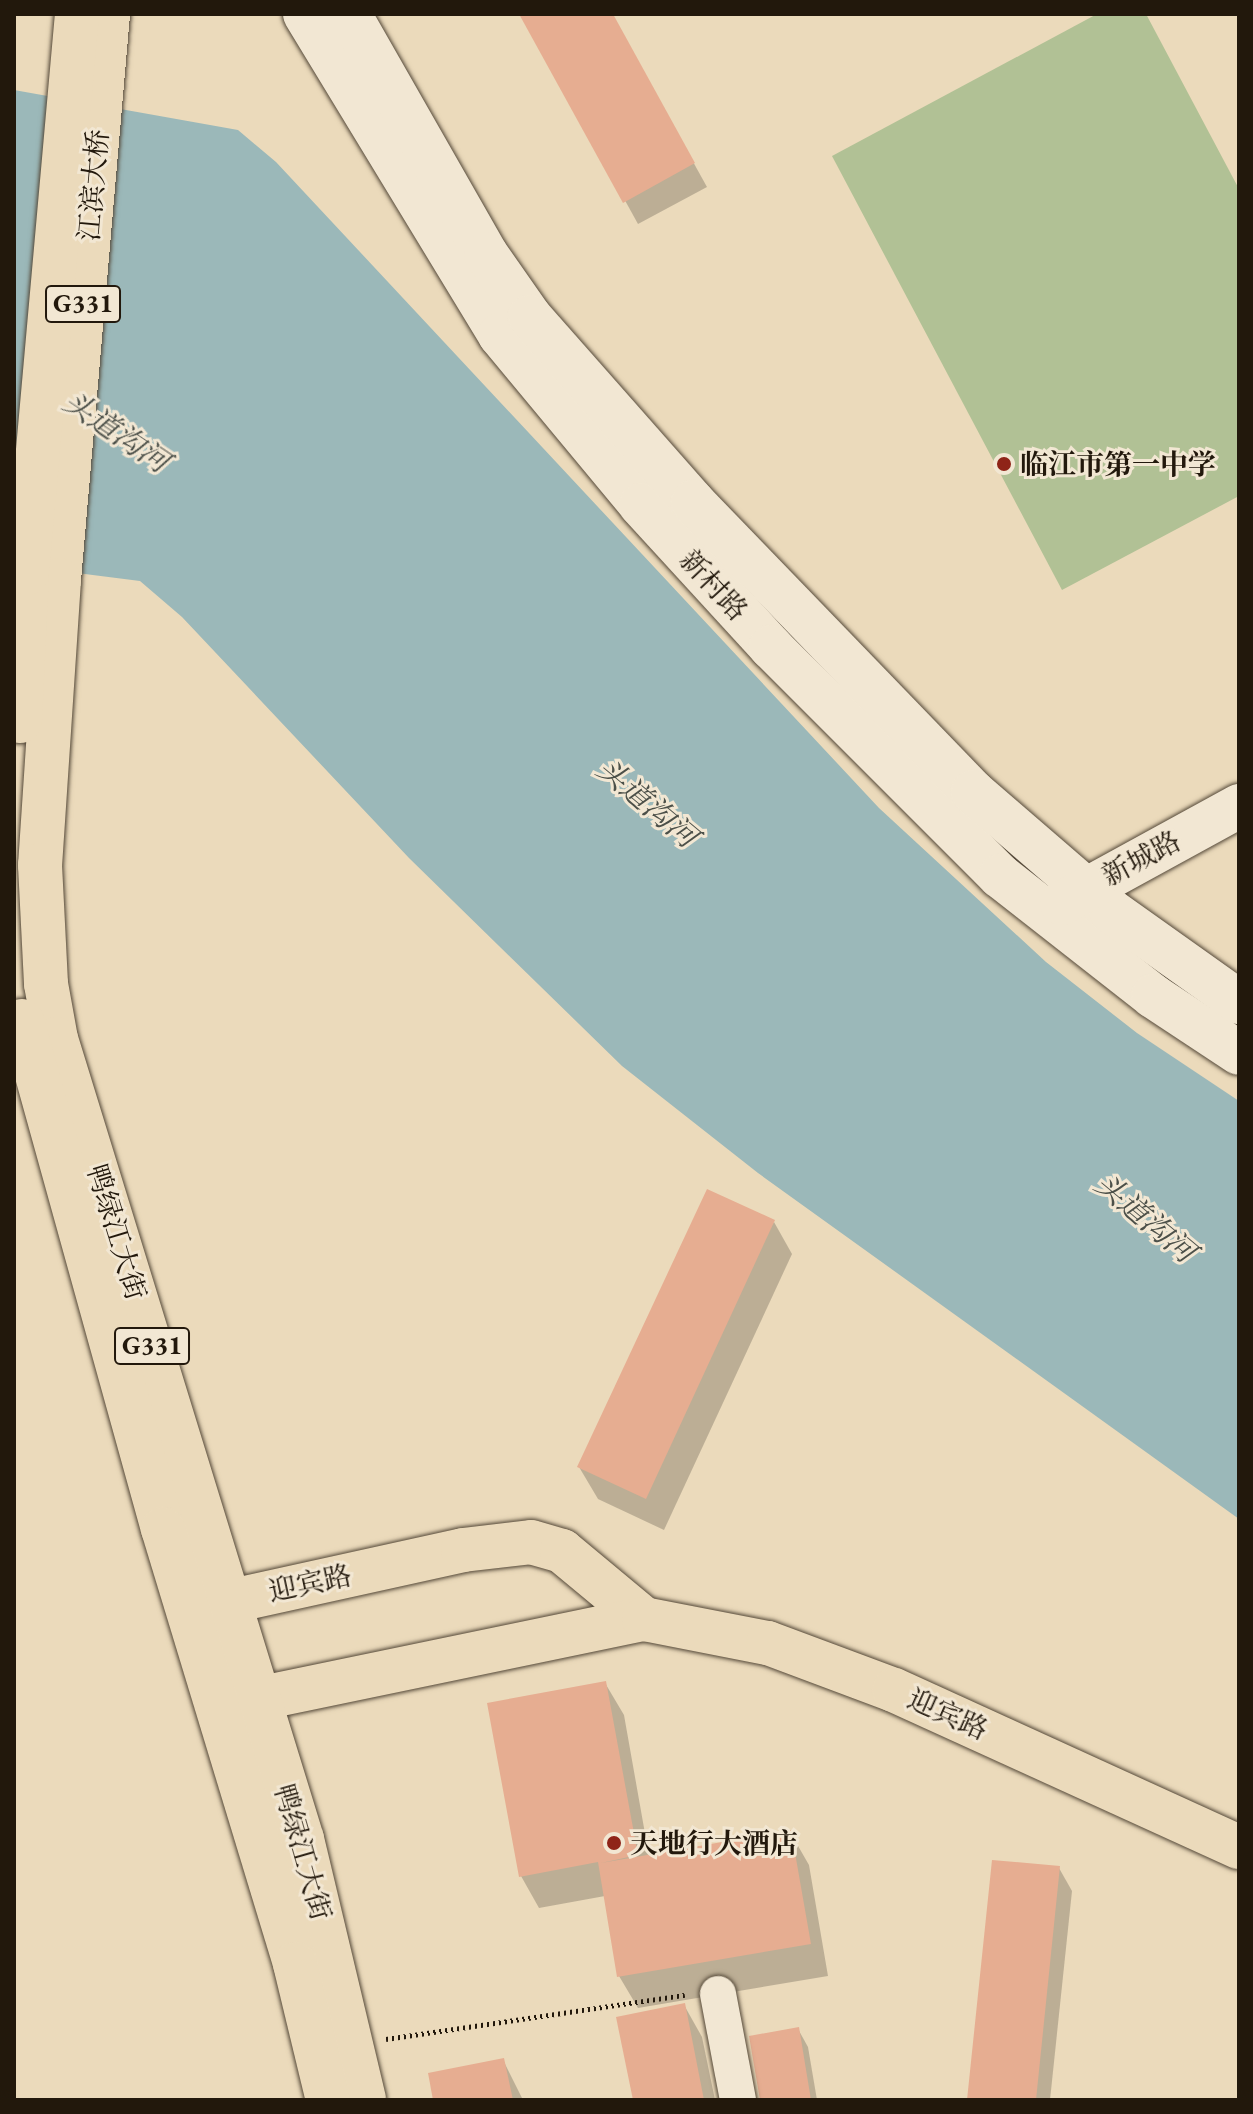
<!DOCTYPE html>
<html>
<head>
<meta charset="utf-8">
<style>
  body { margin:0 }
  #map { position:relative; width:1253px; height:2114px; overflow:hidden; background:#ebdabb; font-family:"EB Garamond","Noto Serif SC",serif }
  div>[style] { position:absolute }
  [style*='--x'] { left:calc(var(--x)*1px); top:calc(var(--y)*1px); width:calc(var(--w)*1px); rotate:calc(var(--a)*1deg) }
  .green>* { inset:0; background:#b1c195 }
  .water>* { inset:0; background:#9bb8b9 }
  .shadow>* { inset:0; background:#0003 }
  .building>* { inset:0; background:#e6ad91 }
  .path>* { height:5px; margin-top:-2.5px; transform-origin:0; background:repeating-linear-gradient(90deg,#22180c 0 2px,transparent 0 6px) }
  .roads { filter:drop-shadow(0 0 2px #544838) drop-shadow(0 0 2px #544838) }
  .street>* { height:36px; margin:-18px; padding:0 18px; transform-origin:18px; border-radius:18px; background:#f2e7d3 }
  .secondary>* { height:44px; margin:-22px; padding:0 22px; transform-origin:22px; border-radius:22px; background:#f2e7d3 }
  .primary>* { height:44px; margin:-22px; padding:0 22px; transform-origin:22px; border-radius:22px; background:#ebdabb }
  .highway>* { height:44px; margin:-22px; padding:0 22px; transform-origin:22px; border-radius:22px; background:#ebdabb }
  .dots>* { width:22px; height:22px; translate:-50% -50%; box-sizing:border-box; border:4px solid #f2e7d3; border-radius:50% }
  span { translate:-50% -50%; white-space:nowrap; text-align:center; line-height:1.15; -webkit-text-stroke:6px #f2e7d3; paint-order:stroke }
  .shield-label span { padding:2px 6px; background:#f2e7d3; border:2px solid; border-radius:6px; -webkit-text-stroke-width:0 }
  .shield-label { font-size:26px; color:#22180c; font-weight:700 }
  .street-label { font-size:28px; color:#22180c }
  .poi-label { font-size:28px; color:#22180c; font-weight:700 }
  .left { translate:0 -50%; text-align:left }
  .water-label { font-size:30px; color:#4c5049; font-style:italic }
  .frame { position:absolute; inset:0; border:16px solid #22180c; pointer-events:none }
</style>
</head>
<body>
<div id="map">
  <div class="green">
    <i style="clip-path:polygon(1097px 14px,1146px 14px,1239px 189px,1239px 496px,1062px 590px,832px 156px)"></i>
  </div>
  <div class="water">
    <i style="clip-path:polygon(14px 90px,238px 130px,276px 162px,879px 808px,1046px 962px,1137px 1033px,1239px 1101px,1239px 1519px,758px 1173px,622px 1066px,409px 858px,182px 617px,140px 581px,14px 565px)"></i>
  </div>
  <div class="shadow">
    <i style="clip-path:polygon(522px 14px,611px 14px,707px 187px,638px 224px)"></i>
    <i style="clip-path:polygon(774px 1222px,792px 1254px,664px 1530px,598px 1499px,579px 1467px)"></i>
    <i style="clip-path:polygon(605px 1683px,624px 1715px,649px 1856px,790px 1832px,809px 1865px,828px 1976px,638px 2008px,619px 1976px,605px 1896px,539px 1908px,521px 1876px)"></i>
    <i style="clip-path:polygon(1059px 1868px,1072px 1891px,1050px 2100px,969px 2100px)"></i>
    <i style="clip-path:polygon(684px 2005px,702px 2037px,715px 2100px,635px 2100px)"></i>
    <i style="clip-path:polygon(798px 2029px,808px 2047px,817px 2100px,762px 2100px)"></i>
    <i style="clip-path:polygon(503px 2060px,523px 2100px,435px 2100px)"></i>
  </div>
  <div class="building">
    <i style="clip-path:polygon(519px 14px,613px 14px,695px 163px,623px 203px)"></i>
    <i style="clip-path:polygon(707px 1189px,775px 1220px,646px 1499px,577px 1467px)"></i>
    <i style="clip-path:polygon(606px 1681px,638px 1855px,601px 1863px,791px 1830px,811px 1944px,617px 1977px,598px 1862px,519px 1877px,487px 1703px)"></i>
    <i style="clip-path:polygon(992px 1860px,1060px 1866px,1036px 2100px,967px 2100px)"></i>
    <i style="clip-path:polygon(685px 2003px,704px 2100px,633px 2100px,616px 2017px)"></i>
    <i style="clip-path:polygon(799px 2027px,811px 2100px,760px 2100px,749px 2036px)"></i>
    <i style="clip-path:polygon(504px 2058px,513px 2100px,433px 2100px,428px 2073px)"></i>
  </div>
  <div class="path">
    <i style="--x:386;--y:2039;--w:302;--a:-8.4"></i>
  </div>
  <div class="roads">
    <div class="street">
      <i style="--x:718;--y:1994;--w:108;--a:79.3"></i>
    </div>
    <div class="secondary">
      <i style="--x:305;--y:14;--w:376;--a:58.7"></i>
      <i style="--x:500;--y:335;--w:221;--a:50.3"></i>
      <i style="--x:641;--y:505;--w:193;--a:47.5"></i>
      <i style="--x:771;--y:647;--w:324;--a:45"></i>
      <i style="--x:1000;--y:876;--w:194;--a:38.1"></i>
      <i style="--x:1153;--y:996;--w:103;--a:33.5"></i>
      <i style="--x:349;--y:14;--w:276;--a:60.3"></i>
      <i style="--x:486;--y:254;--w:77;--a:55.1"></i>
      <i style="--x:530;--y:317;--w:247;--a:48.6"></i>
      <i style="--x:693;--y:502;--w:403;--a:46"></i>
      <i style="--x:973;--y:792;--w:182;--a:40.8"></i>
      <i style="--x:1111;--y:911;--w:157;--a:35.4"></i>
      <i style="--x:1062;--y:903;--w:202;--a:-28.7"></i>
    </div>
    <div class="primary">
      <i style="--x:191;--y:1610;--w:279;--a:-12.4"></i>
      <i style="--x:463;--y:1550;--w:68;--a:-6.7"></i>
      <i style="--x:531;--y:1542;--w:32;--a:16"></i>
      <i style="--x:562;--y:1551;--w:107;--a:39.7"></i>
      <i style="--x:223;--y:1706;--w:430;--a:-11.7"></i>
      <i style="--x:644;--y:1619;--w:126;--a:11"></i>
      <i style="--x:768;--y:1643;--w:134;--a:20.5"></i>
      <i style="--x:894;--y:1690;--w:379;--a:24.5"></i>
    </div>
    <div class="highway">
      <i style="--x:108;--y:14;--w:568;--a:94.95"></i>
      <i style="--x:59;--y:580;--w:286;--a:93.8"></i>
      <i style="--x:40;--y:865;--w:119;--a:87.1"></i>
      <i style="--x:46;--y:984;--w:56;--a:79.7"></i>
      <i style="--x:56;--y:1039;--w:837;--a:72.91"></i>
      <i style="--x:302;--y:1839;--w:268;--a:76.6"></i>
      <i style="--x:20;--y:721;--w:148;--a:-87.3"></i>
      <i style="--x:27;--y:573;--w:561;--a:-84.89"></i>
      <i style="--x:22;--y:1021;--w:527;--a:74.49"></i>
      <i style="--x:163;--y:1529;--w:455;--a:73.1"></i>
      <i style="--x:295;--y:1964;--w:140;--a:76.4"></i>
    </div>
  </div>
  <div class="dots">
    <i style="left:1004px;top:464px;background:#8f2418"></i>
    <i style="left:614px;top:1843px;background:#8f2418"></i>
  </div>
  <div class="shield-label">
    <span style="left:83px;top:304px">G331</span>
    <span style="left:152px;top:1346px">G331</span>
  </div>
  <div class="street-label">
    <span style="left:93px;top:185px;rotate:-85deg">江滨大桥</span>
    <span style="left:714px;top:585px;rotate:47deg">新村路</span>
    <span style="left:1141px;top:858px;rotate:-28deg">新城路</span>
    <span style="left:117px;top:1232px;rotate:73deg">鸭绿江大街</span>
    <span style="left:310px;top:1583px;rotate:-12deg">迎宾路</span>
    <span style="left:948px;top:1714px;rotate:24deg">迎宾路</span>
    <span style="left:303px;top:1852px;rotate:74deg">鸭绿江大街</span>
  </div>
  <div class="poi-label">
    <span class="left" style="left:1020px;top:464px">临江市第一中学</span>
    <span class="left" style="left:630px;top:1843px">天地行大酒店</span>
  </div>
  <div class="water-label">
    <span style="left:116px;top:432px;rotate:34deg">头道沟河</span>
    <span style="left:647px;top:803px;rotate:40deg">头道沟河</span>
    <span style="left:1145px;top:1218px;rotate:40deg">头道沟河</span>
  </div>
  <div class="frame"></div>
</div>
</body>
</html>
